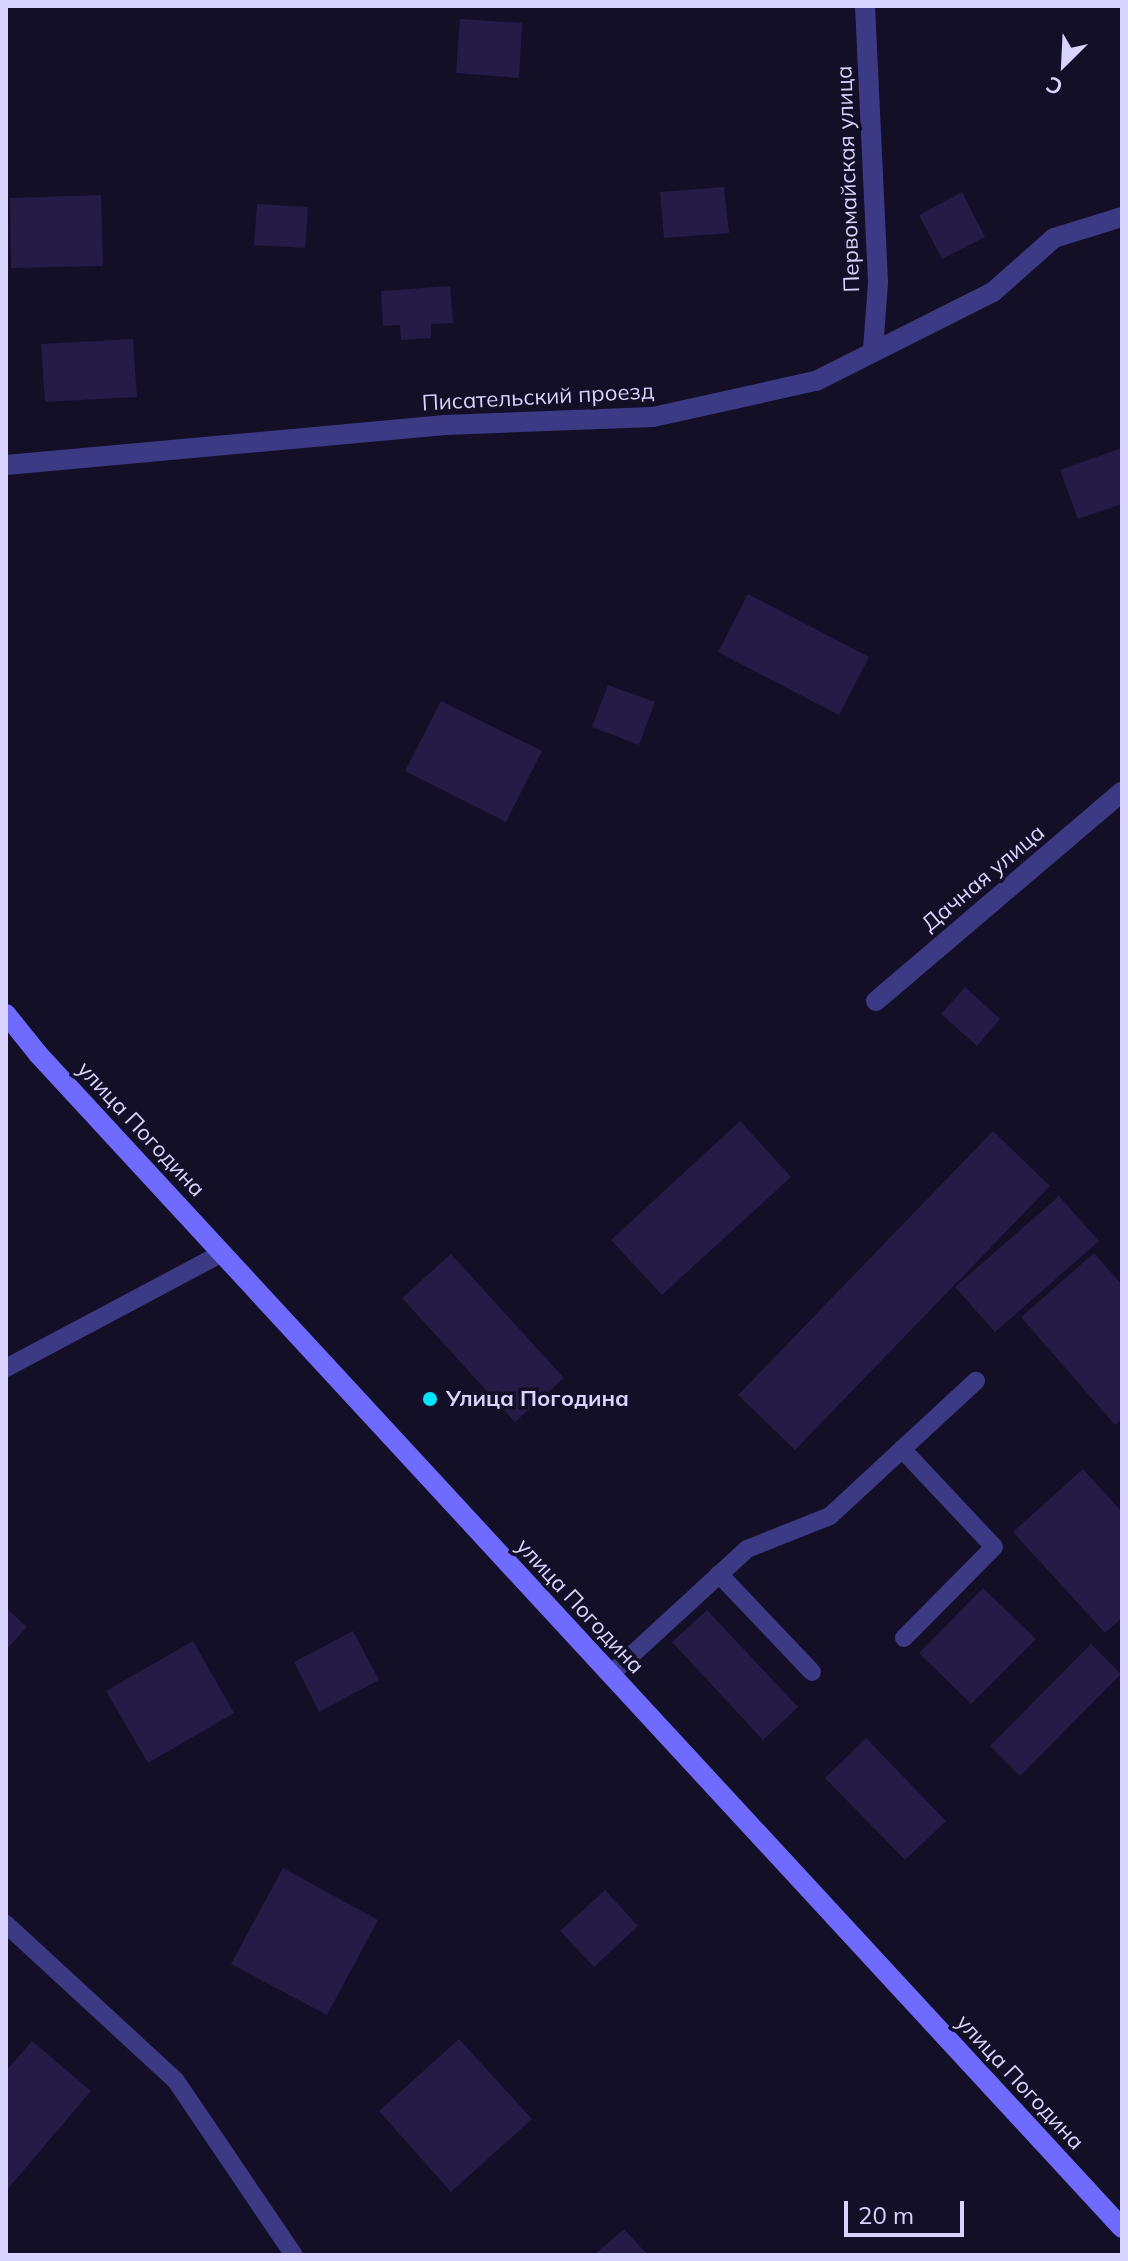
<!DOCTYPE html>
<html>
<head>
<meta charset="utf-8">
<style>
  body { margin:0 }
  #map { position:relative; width:1128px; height:2261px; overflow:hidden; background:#130f26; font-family:Mulish,sans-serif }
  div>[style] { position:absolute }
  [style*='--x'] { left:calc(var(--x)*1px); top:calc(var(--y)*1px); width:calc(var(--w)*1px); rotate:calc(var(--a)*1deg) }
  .building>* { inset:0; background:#241b47 }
  .service>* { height:18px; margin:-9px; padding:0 9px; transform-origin:9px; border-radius:9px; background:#3d3a85 }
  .minor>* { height:20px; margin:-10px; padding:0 10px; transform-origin:10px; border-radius:10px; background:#3d3a85 }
  .secondary>* { height:20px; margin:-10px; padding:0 10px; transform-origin:10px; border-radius:10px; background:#6f6bff }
  .dots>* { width:22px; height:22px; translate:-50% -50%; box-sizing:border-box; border:4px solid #130f26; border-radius:50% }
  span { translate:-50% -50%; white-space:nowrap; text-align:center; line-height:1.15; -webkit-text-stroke:7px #130f26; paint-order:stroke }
  .street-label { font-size:22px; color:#d9d4ff }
  .poi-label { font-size:22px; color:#d9d4ff; font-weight:700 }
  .left { translate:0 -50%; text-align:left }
  .frame { position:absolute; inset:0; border:8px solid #d9d4ff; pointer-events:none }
  .north { position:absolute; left:1024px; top:24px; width:80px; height:80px; -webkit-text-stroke:6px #130f26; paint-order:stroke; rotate:204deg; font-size:22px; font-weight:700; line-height:32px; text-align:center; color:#d9d4ff }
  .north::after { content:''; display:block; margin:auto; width:28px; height:36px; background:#d9d4ff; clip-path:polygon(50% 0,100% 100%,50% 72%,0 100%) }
  .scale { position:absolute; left:844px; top:2201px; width:120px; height:36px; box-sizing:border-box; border:4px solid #d9d4ff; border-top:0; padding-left:10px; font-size:24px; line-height:28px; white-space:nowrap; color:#d9d4ff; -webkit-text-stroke:6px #130f26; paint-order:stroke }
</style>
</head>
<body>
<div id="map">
  <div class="building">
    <i style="clip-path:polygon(460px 19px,522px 23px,519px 78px,456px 73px)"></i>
    <i style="clip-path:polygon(724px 187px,729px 233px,664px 238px,660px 192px)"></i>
    <i style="clip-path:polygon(962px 192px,985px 237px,942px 259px,919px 215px)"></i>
    <i style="clip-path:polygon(101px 195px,103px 266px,11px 268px,10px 198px)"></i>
    <i style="clip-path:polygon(257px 204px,308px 207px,305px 248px,254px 245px)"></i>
    <i style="clip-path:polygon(450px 286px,453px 323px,431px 324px,431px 338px,401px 340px,400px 325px,383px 326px,381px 291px)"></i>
    <i style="clip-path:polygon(133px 339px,137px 397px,45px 402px,41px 344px)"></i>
    <i style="clip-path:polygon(1122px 448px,1122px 504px,1078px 519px,1060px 470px)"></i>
    <i style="clip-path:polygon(748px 594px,869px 657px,839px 715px,718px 652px)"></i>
    <i style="clip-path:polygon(608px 685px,655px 702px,639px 745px,592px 727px)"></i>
    <i style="clip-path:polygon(441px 701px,542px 751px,506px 822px,405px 771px)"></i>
    <i style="clip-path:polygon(965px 987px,1000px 1019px,977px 1046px,941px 1014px)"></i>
    <i style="clip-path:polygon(740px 1121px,791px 1177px,662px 1295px,611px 1240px)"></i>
    <i style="clip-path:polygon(993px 1131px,1050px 1186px,795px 1450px,738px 1395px)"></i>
    <i style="clip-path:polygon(1059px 1196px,1099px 1241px,995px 1332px,955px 1287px)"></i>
    <i style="clip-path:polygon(1094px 1253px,1122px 1285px,1122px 1419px,1115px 1425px,1021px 1317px)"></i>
    <i style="clip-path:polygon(451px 1254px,564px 1378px,515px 1422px,402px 1298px)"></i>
    <i style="clip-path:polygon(1083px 1469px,1122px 1512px,1122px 1618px,1105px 1633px,1013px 1532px)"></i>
    <i style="clip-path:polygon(983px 1588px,1036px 1639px,971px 1704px,919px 1653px)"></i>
    <i style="clip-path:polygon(6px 1608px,27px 1627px,6px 1650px)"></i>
    <i style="clip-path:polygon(707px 1610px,798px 1707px,763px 1740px,672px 1642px)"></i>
    <i style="clip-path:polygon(353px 1631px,379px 1680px,319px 1712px,294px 1662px)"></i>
    <i style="clip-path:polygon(193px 1641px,234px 1713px,148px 1763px,106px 1691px)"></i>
    <i style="clip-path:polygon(1091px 1644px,1121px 1674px,1020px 1776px,990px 1746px)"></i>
    <i style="clip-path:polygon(866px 1738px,946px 1821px,905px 1860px,825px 1778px)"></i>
    <i style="clip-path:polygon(283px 1868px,378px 1920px,327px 2015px,231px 1964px)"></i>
    <i style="clip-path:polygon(605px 1890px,638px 1926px,594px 1967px,560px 1931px)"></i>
    <i style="clip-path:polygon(459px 2039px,532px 2119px,451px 2192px,379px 2111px)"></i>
    <i style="clip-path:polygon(32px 2041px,91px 2091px,6px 2191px,6px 2071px)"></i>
    <i style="clip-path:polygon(624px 2229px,648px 2255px,594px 2255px)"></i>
  </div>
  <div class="service">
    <i style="--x:6;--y:1368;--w:245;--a:-28"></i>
    <i style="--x:902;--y:1449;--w:134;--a:46.8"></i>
    <i style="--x:994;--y:1547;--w:128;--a:134.7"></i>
    <i style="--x:719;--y:1574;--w:135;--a:46.5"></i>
    <i style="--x:611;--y:1674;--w:185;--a:-42.6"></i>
    <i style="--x:747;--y:1549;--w:89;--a:-21.7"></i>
    <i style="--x:830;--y:1516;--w:199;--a:-42.8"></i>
    <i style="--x:6;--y:1924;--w:231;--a:42.7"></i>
    <i style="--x:176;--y:2081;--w:210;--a:55.9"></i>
  </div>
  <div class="minor">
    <i style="--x:865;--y:6;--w:277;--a:87.3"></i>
    <i style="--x:878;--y:283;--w:67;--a:94.3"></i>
    <i style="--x:6;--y:465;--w:441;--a:-5.2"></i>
    <i style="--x:445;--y:425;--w:208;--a:-2.2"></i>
    <i style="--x:653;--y:417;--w:167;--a:-12.5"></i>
    <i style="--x:816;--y:381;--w:198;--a:-26.7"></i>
    <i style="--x:993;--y:292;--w:81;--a:-41.5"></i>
    <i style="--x:1054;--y:238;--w:71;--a:-17.2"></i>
    <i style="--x:876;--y:1001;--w:323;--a:-40.4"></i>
  </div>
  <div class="secondary">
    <i style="--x:6;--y:1014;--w:51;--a:51.3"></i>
    <i style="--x:38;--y:1054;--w:1598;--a:47.28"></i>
  </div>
  <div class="dots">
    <i style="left:430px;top:1399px;background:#00e5ff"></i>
  </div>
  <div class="street-label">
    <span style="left:848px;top:179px;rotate:-92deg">Первомайская улица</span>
    <span style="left:538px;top:397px;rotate:-3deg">Писательский проезд</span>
    <span style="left:983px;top:878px;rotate:-40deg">Дачная улица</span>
    <span style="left:141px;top:1129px;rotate:47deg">улица Погодина</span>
    <span style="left:580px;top:1606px;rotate:47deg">улица Погодина</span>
    <span style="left:1020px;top:2082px;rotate:47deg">улица Погодина</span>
  </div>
  <div class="poi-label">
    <span class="left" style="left:446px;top:1399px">Улица Погодина</span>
  </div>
  <div class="frame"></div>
  <div class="north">С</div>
  <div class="scale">20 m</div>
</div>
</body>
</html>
